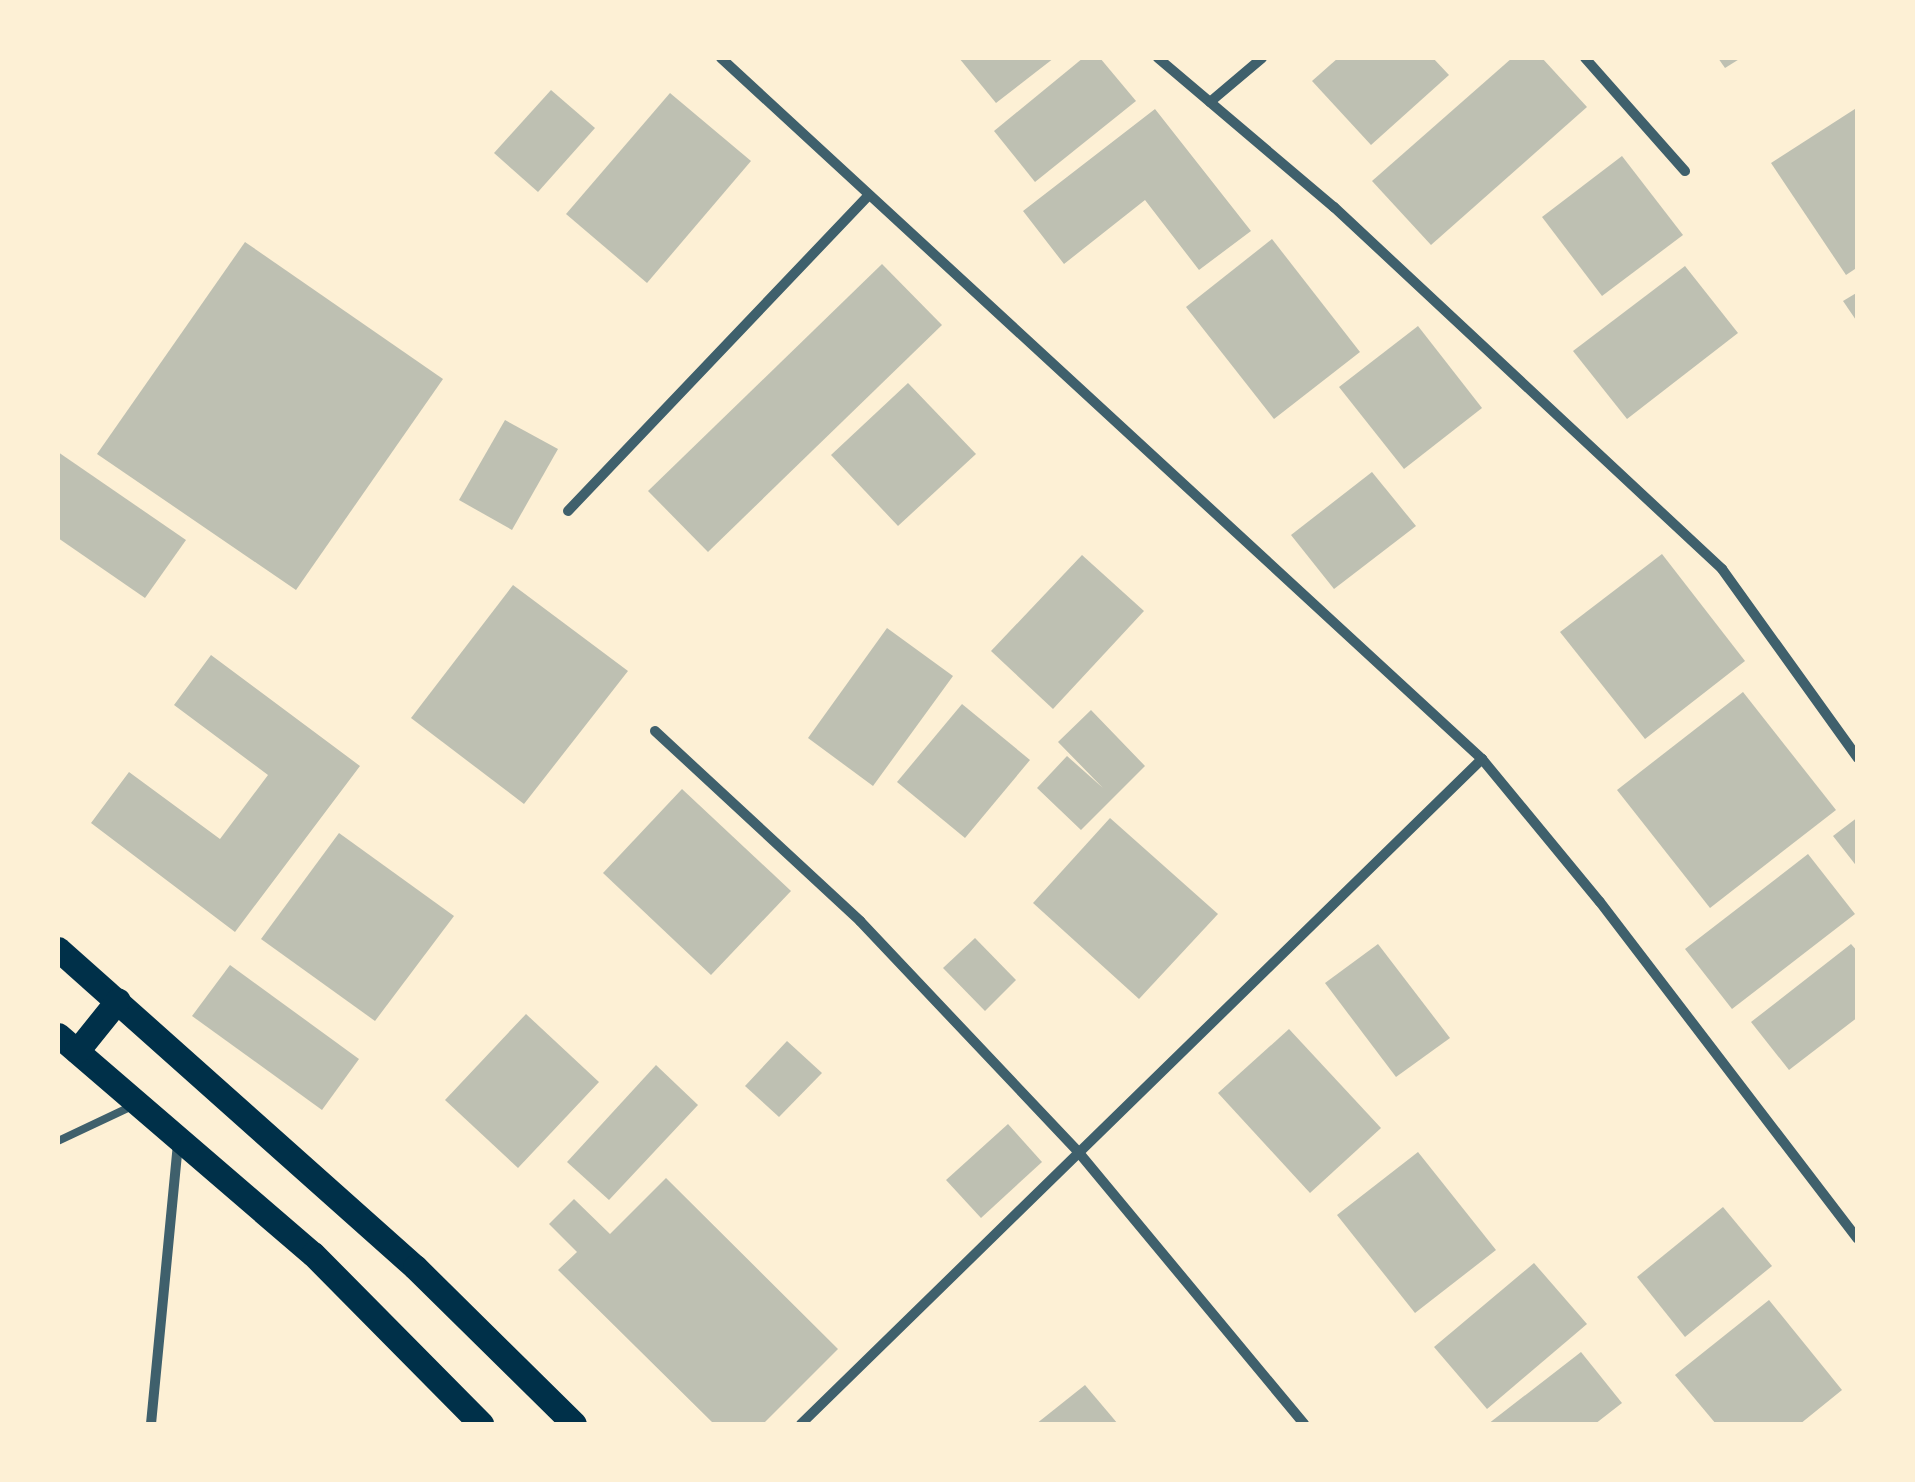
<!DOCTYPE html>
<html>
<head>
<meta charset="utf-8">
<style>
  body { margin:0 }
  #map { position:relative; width:1915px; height:1482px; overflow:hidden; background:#fdf0d5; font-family:"Roboto Condensed",sans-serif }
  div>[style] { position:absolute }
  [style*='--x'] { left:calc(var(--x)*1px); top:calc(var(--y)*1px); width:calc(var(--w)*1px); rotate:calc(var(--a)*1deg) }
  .building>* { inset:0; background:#bec0b2 }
  .service>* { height:8px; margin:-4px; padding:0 4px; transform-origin:4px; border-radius:4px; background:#3f606c }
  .minor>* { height:10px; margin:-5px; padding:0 5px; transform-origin:5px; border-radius:5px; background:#3f606c }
  .primary>* { height:25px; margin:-12.5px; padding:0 12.5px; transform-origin:12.5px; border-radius:12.5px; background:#003049 }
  span { translate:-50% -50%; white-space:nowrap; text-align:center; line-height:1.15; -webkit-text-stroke:8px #fdf0d5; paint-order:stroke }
  .frame { position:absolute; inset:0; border:60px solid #fdf0d5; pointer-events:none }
</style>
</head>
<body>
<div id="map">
  <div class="building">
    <i style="clip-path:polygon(959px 58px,1054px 58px,996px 103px)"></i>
    <i style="clip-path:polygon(1083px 58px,1100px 58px,1136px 101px,1035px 182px,994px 131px)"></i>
    <i style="clip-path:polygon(1338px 58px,1433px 58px,1449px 75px,1371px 145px,1312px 81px)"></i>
    <i style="clip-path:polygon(1512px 58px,1542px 58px,1587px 107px,1431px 245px,1372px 181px)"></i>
    <i style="clip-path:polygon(1718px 58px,1741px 58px,1725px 68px)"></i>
    <i style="clip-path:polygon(551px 90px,595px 128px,538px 192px,494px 153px)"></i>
    <i style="clip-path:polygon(670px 93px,751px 161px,647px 283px,566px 214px)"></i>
    <i style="clip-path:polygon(1858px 107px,1858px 267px,1846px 275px,1771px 163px)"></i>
    <i style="clip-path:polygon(1155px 109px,1251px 231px,1199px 270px,1145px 200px,1064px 264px,1023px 211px)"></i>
    <i style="clip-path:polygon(1622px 156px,1683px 235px,1602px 296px,1542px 217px)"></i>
    <i style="clip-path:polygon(1272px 239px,1360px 352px,1274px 419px,1186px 307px)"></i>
    <i style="clip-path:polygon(245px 242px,443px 379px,296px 590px,97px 454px)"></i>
    <i style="clip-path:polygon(882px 264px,942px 325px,708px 552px,648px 491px)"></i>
    <i style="clip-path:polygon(1685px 266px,1738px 333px,1627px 419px,1573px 351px)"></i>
    <i style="clip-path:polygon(1858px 292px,1858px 323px,1843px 301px)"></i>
    <i style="clip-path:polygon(1418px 326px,1482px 408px,1404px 469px,1339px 387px)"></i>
    <i style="clip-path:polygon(908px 383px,976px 454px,898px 526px,831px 455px)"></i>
    <i style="clip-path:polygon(505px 420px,558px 449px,512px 530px,459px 500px)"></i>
    <i style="clip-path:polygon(58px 452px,186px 540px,145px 598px,58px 538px)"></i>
    <i style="clip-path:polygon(1372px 472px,1416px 526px,1334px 589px,1291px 535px)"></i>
    <i style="clip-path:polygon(1662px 554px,1745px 661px,1645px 739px,1560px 632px)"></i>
    <i style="clip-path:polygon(1082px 555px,1144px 611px,1053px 709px,991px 651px)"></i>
    <i style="clip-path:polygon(513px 585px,628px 671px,524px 804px,411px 718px)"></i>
    <i style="clip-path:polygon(887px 628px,953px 676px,873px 786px,808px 738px)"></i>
    <i style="clip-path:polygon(211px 655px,360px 766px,235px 932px,91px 823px,129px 772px,220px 839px,268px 775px,174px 705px)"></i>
    <i style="clip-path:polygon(1743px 692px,1836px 810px,1710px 908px,1617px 790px)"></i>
    <i style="clip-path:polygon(962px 704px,1030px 760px,965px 838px,897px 782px)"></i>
    <i style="clip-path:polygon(1091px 710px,1145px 766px,1081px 830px,1037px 788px,1067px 756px,1103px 788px,1058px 742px)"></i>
    <i style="clip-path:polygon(682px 789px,791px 891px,711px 975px,603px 873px)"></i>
    <i style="clip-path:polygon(1858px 817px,1858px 868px,1833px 836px)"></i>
    <i style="clip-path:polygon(1110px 818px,1218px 914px,1139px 999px,1033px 903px)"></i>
    <i style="clip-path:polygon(339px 833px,454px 916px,375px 1021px,261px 939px)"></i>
    <i style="clip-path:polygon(1808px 854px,1855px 914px,1732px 1009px,1685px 949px)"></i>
    <i style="clip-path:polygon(975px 938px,1016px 980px,985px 1011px,943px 968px)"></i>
    <i style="clip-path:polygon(1378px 944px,1450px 1038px,1396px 1077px,1325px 983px)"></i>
    <i style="clip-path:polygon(1851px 944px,1858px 952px,1858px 1017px,1789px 1070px,1751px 1022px)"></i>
    <i style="clip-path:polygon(230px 965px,359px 1059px,322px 1110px,192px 1016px)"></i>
    <i style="clip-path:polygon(526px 1014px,599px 1082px,518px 1168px,445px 1100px)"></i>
    <i style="clip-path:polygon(1289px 1029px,1381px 1128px,1310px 1193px,1218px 1093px)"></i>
    <i style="clip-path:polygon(787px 1041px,822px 1073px,779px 1117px,745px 1086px)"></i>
    <i style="clip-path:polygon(656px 1065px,698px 1105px,609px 1200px,567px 1162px)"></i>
    <i style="clip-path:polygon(1008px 1124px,1042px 1162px,981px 1218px,946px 1180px)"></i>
    <i style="clip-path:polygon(1418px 1152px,1496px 1250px,1415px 1313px,1337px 1215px)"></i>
    <i style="clip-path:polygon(666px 1178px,838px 1349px,763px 1424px,714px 1424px,558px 1270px,577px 1252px,549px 1224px,574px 1199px,610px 1234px)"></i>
    <i style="clip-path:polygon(1723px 1207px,1772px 1266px,1685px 1337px,1637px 1277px)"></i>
    <i style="clip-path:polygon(1534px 1263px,1587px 1324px,1487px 1409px,1434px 1347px)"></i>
    <i style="clip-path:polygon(1769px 1300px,1842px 1390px,1800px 1424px,1716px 1424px,1675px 1375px)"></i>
    <i style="clip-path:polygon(1581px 1352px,1622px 1403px,1595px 1424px,1488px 1424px)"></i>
    <i style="clip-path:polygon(1085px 1385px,1118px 1424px,1036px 1424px)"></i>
  </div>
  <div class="service">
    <i style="--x:58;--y:1141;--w:80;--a:-25.3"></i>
  </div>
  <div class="minor">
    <i style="--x:721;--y:58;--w:1035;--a:42.65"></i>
    <i style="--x:1482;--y:759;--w:185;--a:50.5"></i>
    <i style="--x:1600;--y:902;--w:424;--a:52.6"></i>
    <i style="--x:1158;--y:58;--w:231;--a:40.3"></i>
    <i style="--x:1334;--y:207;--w:531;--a:43.01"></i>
    <i style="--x:1722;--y:569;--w:233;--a:54.3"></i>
    <i style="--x:1585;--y:58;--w:151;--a:48.5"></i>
    <i style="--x:1210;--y:102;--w:68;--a:-40.2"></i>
    <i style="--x:568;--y:511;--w:435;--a:-46.4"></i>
    <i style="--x:655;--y:731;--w:280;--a:42.8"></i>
    <i style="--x:860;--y:921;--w:320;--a:46.6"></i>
    <i style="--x:1080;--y:1154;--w:351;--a:50.3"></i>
    <i style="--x:151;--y:1424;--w:283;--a:-84.5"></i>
    <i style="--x:801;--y:1424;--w:952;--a:-44.32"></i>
  </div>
  <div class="primary">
    <i style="--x:58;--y:949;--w:478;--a:41.7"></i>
    <i style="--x:415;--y:1267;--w:223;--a:44.6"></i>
    <i style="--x:58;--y:1035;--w:336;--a:40.7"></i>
    <i style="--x:313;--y:1254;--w:239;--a:45.3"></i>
    <i style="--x:77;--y:1051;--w:65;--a:-51.2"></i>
  </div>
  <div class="frame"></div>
</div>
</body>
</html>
